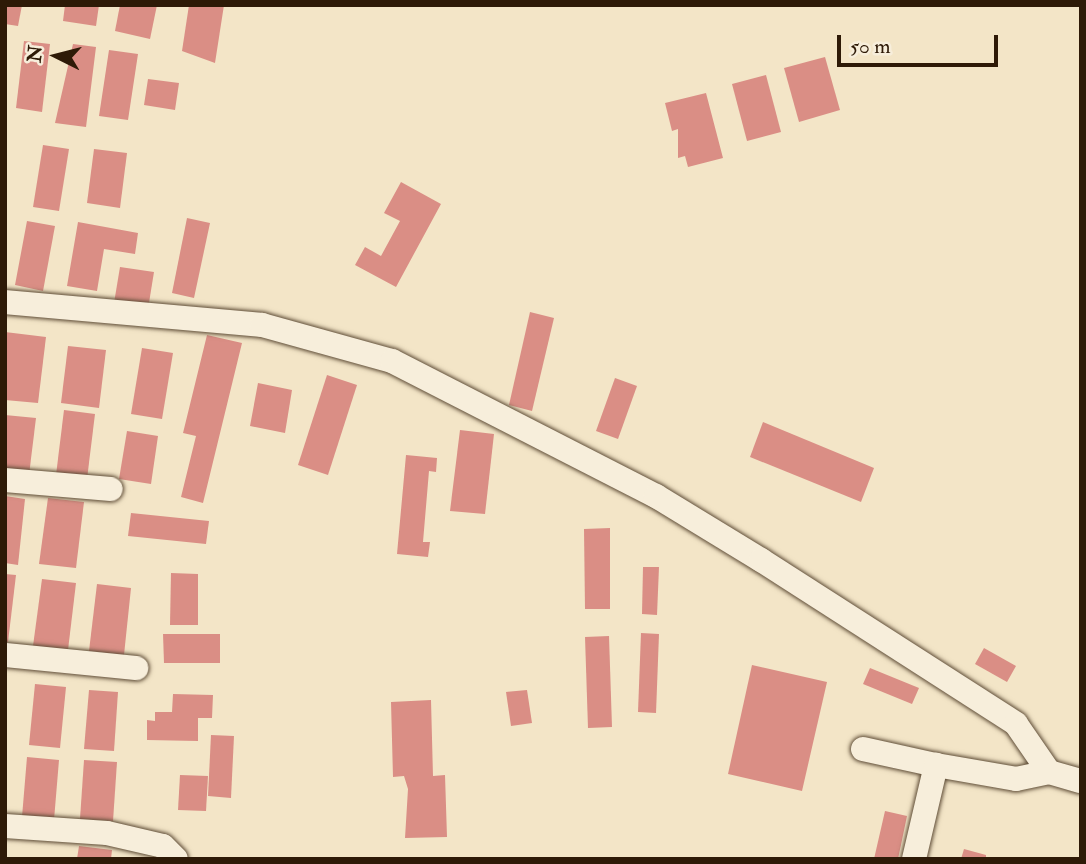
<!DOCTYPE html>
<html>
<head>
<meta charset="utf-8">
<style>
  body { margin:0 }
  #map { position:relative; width:1086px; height:864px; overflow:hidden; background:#f3e5c7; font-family:"IM FELL Double Pica",serif }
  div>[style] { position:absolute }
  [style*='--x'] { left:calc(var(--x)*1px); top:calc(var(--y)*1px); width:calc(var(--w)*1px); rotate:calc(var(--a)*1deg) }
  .building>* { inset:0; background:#da8e85 }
  .roads { filter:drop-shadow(0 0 2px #5f4d37) drop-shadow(0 0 2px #5f4d37) }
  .minor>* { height:24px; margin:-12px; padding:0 12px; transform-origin:12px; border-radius:12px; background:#f7eedb }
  span { translate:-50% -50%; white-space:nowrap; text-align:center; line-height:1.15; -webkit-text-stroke:7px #f7eedb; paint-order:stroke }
  .frame { position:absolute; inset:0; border:7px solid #2e1a07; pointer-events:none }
  .north { position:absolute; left:21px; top:21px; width:70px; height:70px; -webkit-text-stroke:5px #f7eedb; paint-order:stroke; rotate:276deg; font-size:19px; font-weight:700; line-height:28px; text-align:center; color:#2e1a07 }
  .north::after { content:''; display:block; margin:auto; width:24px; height:32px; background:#2e1a07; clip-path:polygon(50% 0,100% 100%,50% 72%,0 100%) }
  .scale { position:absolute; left:837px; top:35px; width:161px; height:32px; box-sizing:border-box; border:4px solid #2e1a07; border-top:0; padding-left:9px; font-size:21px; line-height:24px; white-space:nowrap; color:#2e1a07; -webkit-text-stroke:5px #f7eedb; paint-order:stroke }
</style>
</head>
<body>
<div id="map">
  <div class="building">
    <i style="clip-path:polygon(5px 5px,22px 5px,18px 26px,5px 24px)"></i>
    <i style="clip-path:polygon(65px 5px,99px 5px,96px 26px,63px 21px)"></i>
    <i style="clip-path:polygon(120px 5px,157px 5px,150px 39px,115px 31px)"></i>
    <i style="clip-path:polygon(189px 5px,224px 5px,215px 63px,182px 51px)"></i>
    <i style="clip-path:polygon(24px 41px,50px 44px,42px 112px,16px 108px)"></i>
    <i style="clip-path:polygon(73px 44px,96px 47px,86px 127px,55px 123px)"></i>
    <i style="clip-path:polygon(109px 50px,138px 54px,128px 120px,99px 116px)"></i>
    <i style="clip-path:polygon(825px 57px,840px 110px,799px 122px,784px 68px)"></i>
    <i style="clip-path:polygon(766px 75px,781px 132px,747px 141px,732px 84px)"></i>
    <i style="clip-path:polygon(148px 79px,179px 83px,175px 110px,144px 105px)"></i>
    <i style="clip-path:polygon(706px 93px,723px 158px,688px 167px,685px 156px,678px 158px,678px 129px,672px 131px,665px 103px)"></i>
    <i style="clip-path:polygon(43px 145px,69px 149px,59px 211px,33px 207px)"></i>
    <i style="clip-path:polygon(94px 149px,127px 153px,120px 208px,87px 203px)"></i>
    <i style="clip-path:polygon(401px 182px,441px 204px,396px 287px,355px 265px,365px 247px,381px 256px,400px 221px,384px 213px)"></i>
    <i style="clip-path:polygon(187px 218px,210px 223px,194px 298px,172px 293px)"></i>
    <i style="clip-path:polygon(27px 221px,55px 226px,43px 291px,15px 285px)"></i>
    <i style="clip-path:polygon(78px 222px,138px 233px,135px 254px,104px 249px,97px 291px,67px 286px)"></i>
    <i style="clip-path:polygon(120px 267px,154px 272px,148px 309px,114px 303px)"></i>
    <i style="clip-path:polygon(530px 312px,554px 318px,532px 411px,509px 405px)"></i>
    <i style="clip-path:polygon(5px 332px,46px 337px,38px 403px,5px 400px)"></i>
    <i style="clip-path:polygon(207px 335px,242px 343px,203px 503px,181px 497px,196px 436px,183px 433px)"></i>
    <i style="clip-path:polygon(68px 346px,106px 350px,99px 408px,61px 403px)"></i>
    <i style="clip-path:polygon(142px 348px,173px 353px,162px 419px,131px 414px)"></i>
    <i style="clip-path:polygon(327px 375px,357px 385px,328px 475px,298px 465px)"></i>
    <i style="clip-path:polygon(615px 378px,637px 386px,618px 439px,596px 431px)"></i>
    <i style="clip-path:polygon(258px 383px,292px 390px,285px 433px,250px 426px)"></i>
    <i style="clip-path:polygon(64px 410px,95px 414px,87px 479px,56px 475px)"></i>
    <i style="clip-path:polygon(5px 415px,36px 418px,29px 475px,5px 473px)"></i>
    <i style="clip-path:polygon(763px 422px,874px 468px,861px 502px,750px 457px)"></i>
    <i style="clip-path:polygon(460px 430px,494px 434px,485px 514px,450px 511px)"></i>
    <i style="clip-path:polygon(127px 431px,158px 436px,151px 484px,119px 479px)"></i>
    <i style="clip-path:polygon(406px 455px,437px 458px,436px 472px,429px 471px,423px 542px,430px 542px,428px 557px,397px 554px)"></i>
    <i style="clip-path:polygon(5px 496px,25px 499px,18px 565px,5px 563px)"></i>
    <i style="clip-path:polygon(48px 498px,84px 502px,76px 568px,39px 564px)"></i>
    <i style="clip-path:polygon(131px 513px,209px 521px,206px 544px,128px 536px)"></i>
    <i style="clip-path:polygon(610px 528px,610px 609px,585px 609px,584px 529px)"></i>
    <i style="clip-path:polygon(643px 567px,659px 567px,657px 615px,642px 614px)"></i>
    <i style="clip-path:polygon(171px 573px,198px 574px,198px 625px,170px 625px)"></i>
    <i style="clip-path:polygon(5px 574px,16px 575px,8px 642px,5px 641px)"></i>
    <i style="clip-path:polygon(42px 579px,76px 583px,68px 650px,33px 646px)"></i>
    <i style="clip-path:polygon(97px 584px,131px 588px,124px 655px,89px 651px)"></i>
    <i style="clip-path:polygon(641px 633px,659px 634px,656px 713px,638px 712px)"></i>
    <i style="clip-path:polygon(163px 634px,220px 634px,220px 663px,164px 663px)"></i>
    <i style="clip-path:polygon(609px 636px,612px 727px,588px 728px,585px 637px)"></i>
    <i style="clip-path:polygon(984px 648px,1016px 666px,1007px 682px,975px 664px)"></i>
    <i style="clip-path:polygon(752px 665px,827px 682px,802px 791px,728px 774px)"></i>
    <i style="clip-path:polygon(870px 668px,919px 688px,912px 704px,863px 684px)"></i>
    <i style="clip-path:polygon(35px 684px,66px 687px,60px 748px,29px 745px)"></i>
    <i style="clip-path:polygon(89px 690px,118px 692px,114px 751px,84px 749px)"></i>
    <i style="clip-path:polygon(527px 690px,532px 723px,511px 726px,506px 692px)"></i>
    <i style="clip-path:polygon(173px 694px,213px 695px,212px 718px,198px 718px,198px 741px,147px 740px,147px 720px,155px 721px,155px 712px,172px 712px)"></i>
    <i style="clip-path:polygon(431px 700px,433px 776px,445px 775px,447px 837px,405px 838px,408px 789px,404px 776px,393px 777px,391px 702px)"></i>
    <i style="clip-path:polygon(211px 735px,234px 736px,231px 798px,208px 796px)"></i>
    <i style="clip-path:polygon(27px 757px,59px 760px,54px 820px,22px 817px)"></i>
    <i style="clip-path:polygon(84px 760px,117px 762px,113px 821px,80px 819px)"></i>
    <i style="clip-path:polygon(180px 775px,208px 776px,206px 811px,178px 810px)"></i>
    <i style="clip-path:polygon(885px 811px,907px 816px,898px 859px,874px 859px)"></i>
    <i style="clip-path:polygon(79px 846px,112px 850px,111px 859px,77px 859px)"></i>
    <i style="clip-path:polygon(964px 849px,986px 855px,986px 859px,961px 859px)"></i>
  </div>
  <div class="roads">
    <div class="minor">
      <i style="--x:5;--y:302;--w:258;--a:5.1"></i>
      <i style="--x:262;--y:325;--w:135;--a:15.5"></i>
      <i style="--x:392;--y:361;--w:297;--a:27.1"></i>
      <i style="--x:656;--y:496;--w:123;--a:31.4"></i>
      <i style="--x:761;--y:560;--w:303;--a:32.7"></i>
      <i style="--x:1016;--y:724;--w:58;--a:55.5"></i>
      <i style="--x:1049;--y:772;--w:33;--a:16"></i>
      <i style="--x:5;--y:480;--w:106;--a:4.9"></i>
      <i style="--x:5;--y:655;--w:132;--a:5.7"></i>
      <i style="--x:863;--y:749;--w:75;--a:12.4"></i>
      <i style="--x:5;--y:826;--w:102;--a:3.9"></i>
      <i style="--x:107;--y:833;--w:57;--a:13.1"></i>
      <i style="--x:163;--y:846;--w:18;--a:45"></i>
      <i style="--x:914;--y:859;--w:97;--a:-76.8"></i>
      <i style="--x:936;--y:765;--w:81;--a:9.9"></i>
      <i style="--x:1016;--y:779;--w:34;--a:-12"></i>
    </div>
  </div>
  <div class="frame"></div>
  <div class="north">N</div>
  <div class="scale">50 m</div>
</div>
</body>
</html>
